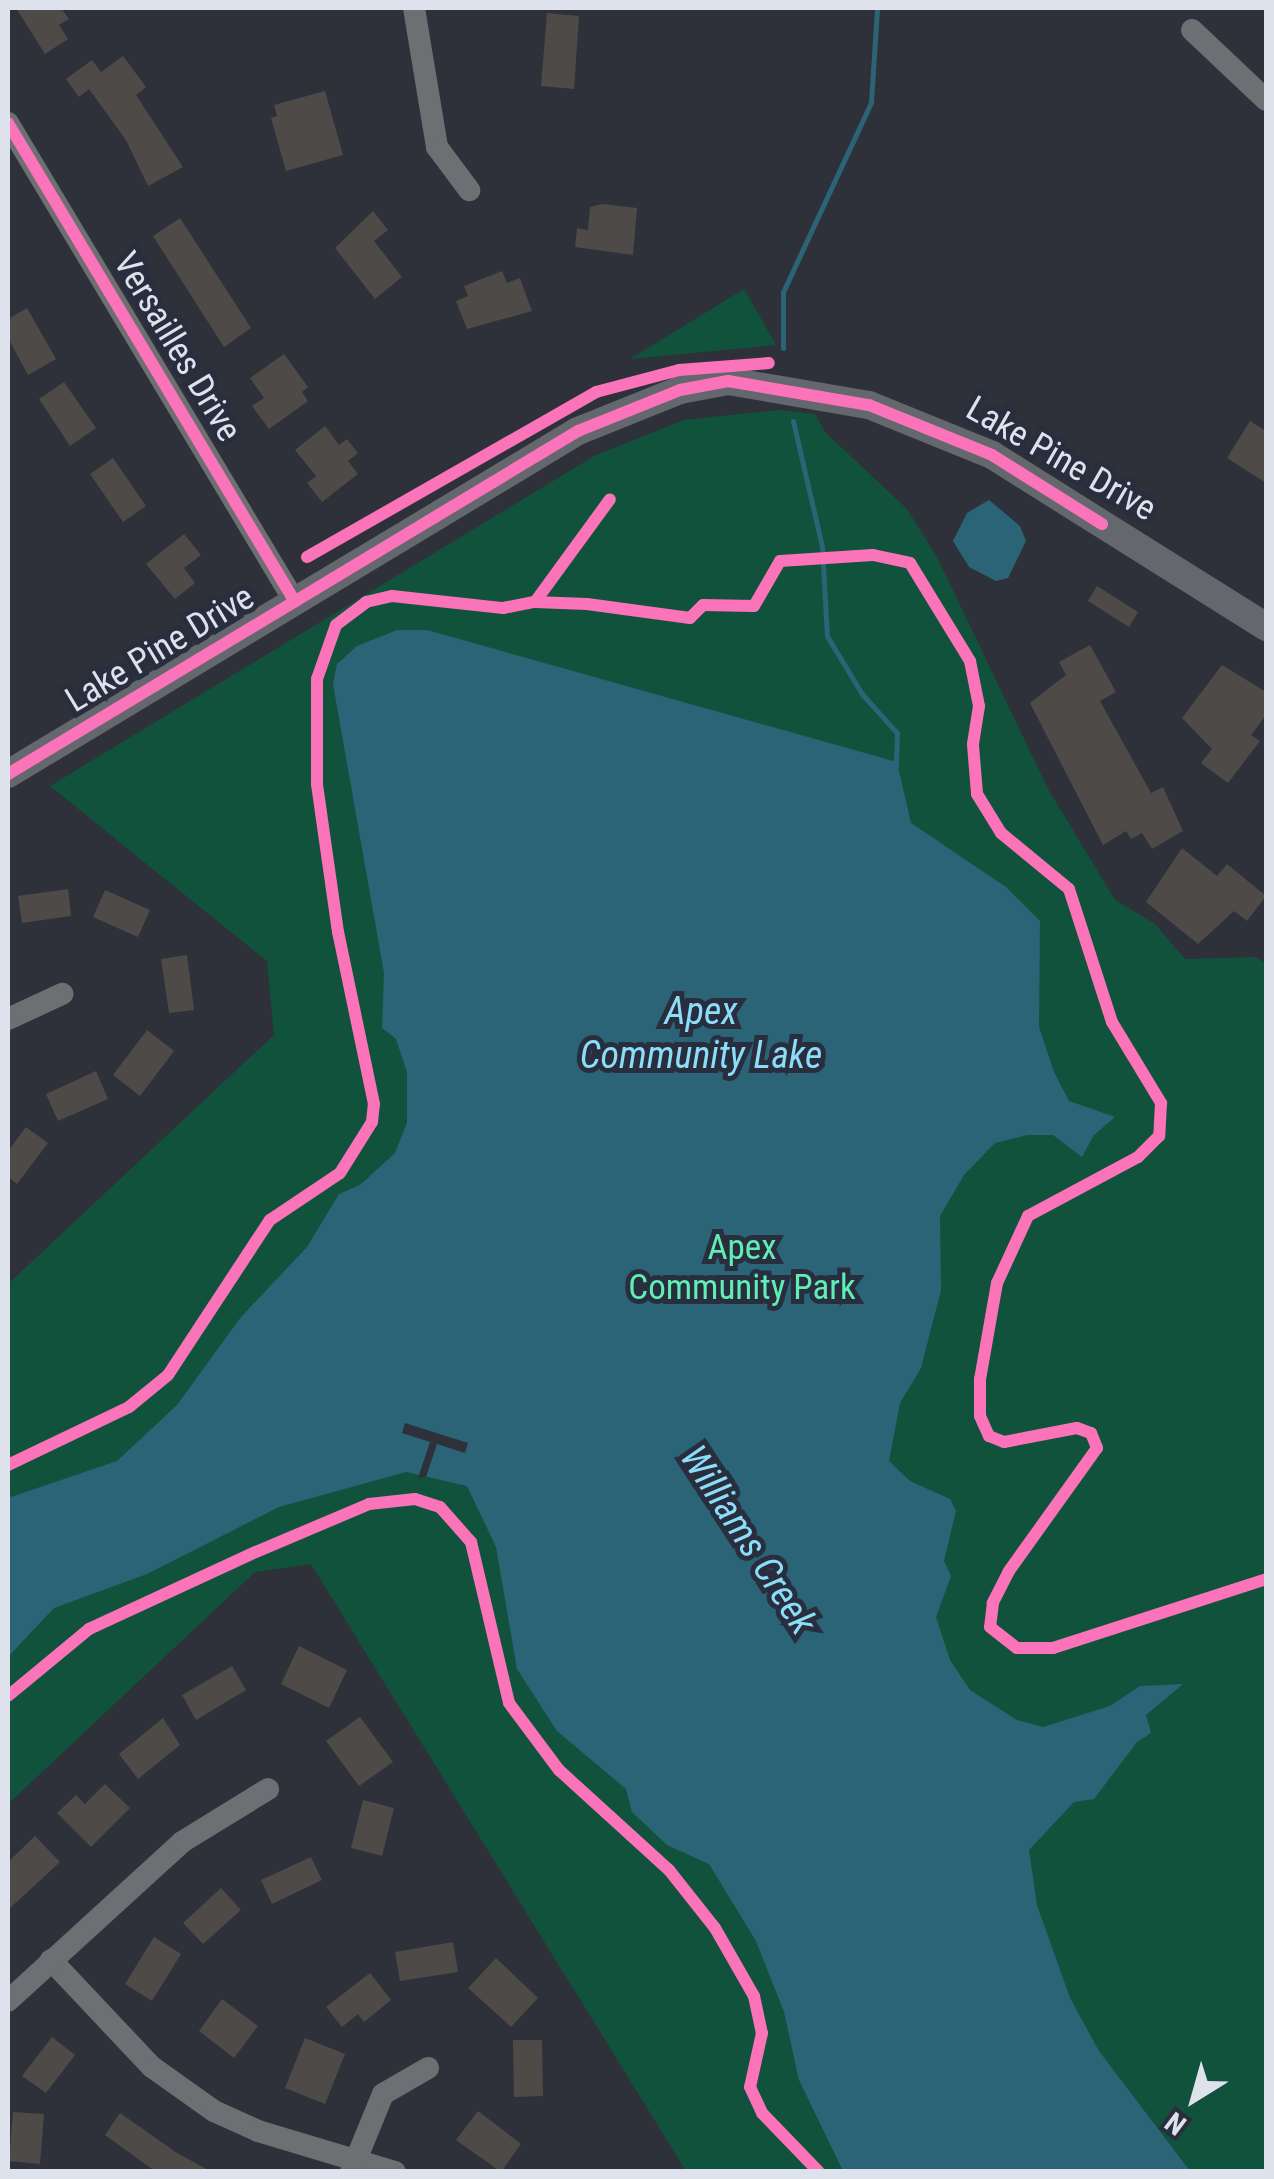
<!DOCTYPE html>
<html>
<head>
<meta charset="utf-8">
<style>
  body { margin:0 }
  #map { position:relative; width:1274px; height:2179px; overflow:hidden; background:#2e313a; font-family:"Roboto Condensed",sans-serif }
  div>[style] { position:absolute }
  [style*='--x'] { left:calc(var(--x)*1px); top:calc(var(--y)*1px); width:calc(var(--w)*1px); rotate:calc(var(--a)*1deg) }
  .green>* { inset:0; background:#11523d }
  .water>* { inset:0; background:#2b6476 }
  .pier>* { inset:0; background:#2e313a }
  .stream>* { height:5px; margin:-2.5px; padding:0 2.5px; transform-origin:2.5px; border-radius:2.5px; background:#2b6476 }
  .building>* { inset:0; background:#4e4a48 }
  .minor>* { height:22px; margin:-11px; padding:0 11px; transform-origin:11px; border-radius:11px; background:#6d6f72 }
  .major>* { height:28px; margin:-14px; padding:0 14px; transform-origin:14px; border-radius:14px; background:#64676d }
  .cycleway>* { height:12px; margin:-6px; padding:0 6px; transform-origin:6px; border-radius:6px; background:#fb73b8 }
  span { translate:-50% -50%; white-space:nowrap; text-align:center; line-height:1.15; -webkit-text-stroke:10px #292e3f; paint-order:stroke }
  .street-label { font-size:35px; color:#dee2ed }
  .park-label { font-size:35px; color:#61eeb6 }
  .water-label { font-size:38px; color:#8cddf8; font-style:italic }
  .frame { position:absolute; inset:0; border:10px solid #dee2ed; pointer-events:none }
  .north { position:absolute; left:1144px; top:2049px; width:100px; height:100px; -webkit-text-stroke:8px #292e3f; paint-order:stroke; rotate:217deg; font-size:28px; font-weight:700; line-height:40px; text-align:center; color:#dee2ed }
  .north::after { content:''; display:block; margin:auto; width:35px; height:45px; background:#dee2ed; clip-path:polygon(50% 0,100% 100%,50% 72%,0 100%) }
</style>
</head>
<body>
<div id="map">
  <div class="green">
    <i style="clip-path:polygon(744px 289px,776px 345px,630px 359px)"></i>
    <i style="clip-path:polygon(779px 410px,815px 414px,825px 432px,907px 509px,937px 557px,1048px 789px,1115px 900px,1155px 924px,1185px 959px,1256px 957px,1266px 964px,1266px 2171px,686px 2171px,311px 1564px,255px 1572px,8px 1804px,8px 1284px,274px 1035px,267px 961px,50px 786px,596px 455px,684px 420px)"></i>
  </div>
  <div class="water">
    <i style="clip-path:polygon(989px 500px,1020px 526px,1026px 541px,1008px 578px,996px 581px,969px 567px,953px 541px,967px 513px)"></i>
    <i style="clip-path:polygon(397px 630px,427px 630px,897px 762px,911px 823px,1006px 887px,1040px 921px,1039px 1027px,1054px 1072px,1069px 1101px,1115px 1117px,1094px 1135px,1082px 1157px,1053px 1135px,1027px 1135px,995px 1143px,964px 1175px,940px 1216px,941px 1290px,921px 1368px,900px 1403px,889px 1461px,910px 1481px,950px 1499px,956px 1511px,944px 1561px,951px 1576px,936px 1617px,950px 1660px,970px 1690px,1017px 1720px,1043px 1727px,1110px 1706px,1140px 1686px,1183px 1684px,1146px 1715px,1151px 1733px,1137px 1742px,1094px 1799px,1074px 1802px,1029px 1850px,1037px 1905px,1070px 1998px,1099px 2051px,1190px 2171px,843px 2171px,799px 2080px,784px 2012px,756px 1941px,709px 1864px,667px 1845px,632px 1812px,626px 1789px,557px 1731px,517px 1669px,496px 1547px,467px 1486px,406px 1472px,279px 1507px,147px 1574px,54px 1608px,8px 1657px,8px 1498px,117px 1461px,177px 1405px,241px 1317px,307px 1247px,339px 1194px,360px 1185px,395px 1153px,407px 1123px,407px 1072px,396px 1039px,382px 1028px,384px 973px,333px 684px,337px 664px,357px 646px)"></i>
  </div>
  <div class="pier">
    <i style="clip-path:polygon(405px 1423px,468px 1443px,465px 1453px,437px 1444px,426px 1477px,418px 1478px,430px 1442px,402px 1433px)"></i>
  </div>
  <div class="stream">
    <i style="--x:783;--y:348;--w:56;--a:-90"></i>
    <i style="--x:783;--y:292;--w:209;--a:-65.1"></i>
    <i style="--x:871;--y:102;--w:94;--a:-86.3"></i>
    <i style="--x:793;--y:421;--w:129;--a:77"></i>
    <i style="--x:822;--y:547;--w:89;--a:86.8"></i>
    <i style="--x:827;--y:636;--w:68;--a:58.9"></i>
    <i style="--x:862;--y:694;--w:52;--a:48.1"></i>
    <i style="--x:897;--y:733;--w:34;--a:92"></i>
  </div>
  <div class="building">
    <i style="clip-path:polygon(16px 8px,61px 8px,69px 19px,59px 25px,68px 39px,45px 54px)"></i>
    <i style="clip-path:polygon(547px 13px,579px 16px,574px 89px,541px 86px)"></i>
    <i style="clip-path:polygon(123px 56px,146px 87px,136px 95px,183px 167px,148px 186px,126px 140px,89px 89px,79px 97px,66px 79px,92px 60px,101px 72px)"></i>
    <i style="clip-path:polygon(325px 91px,343px 155px,286px 171px,271px 118px,277px 116px,274px 105px)"></i>
    <i style="clip-path:polygon(602px 204px,637px 208px,633px 255px,575px 247px,577px 228px,588px 230px,590px 207px)"></i>
    <i style="clip-path:polygon(373px 211px,388px 230px,374px 241px,402px 277px,375px 299px,335px 248px)"></i>
    <i style="clip-path:polygon(180px 218px,251px 328px,224px 347px,153px 236px)"></i>
    <i style="clip-path:polygon(502px 271px,507px 283px,520px 278px,532px 311px,467px 329px,456px 301px,468px 296px,464px 286px)"></i>
    <i style="clip-path:polygon(27px 308px,56px 359px,28px 375px,8px 338px,8px 319px)"></i>
    <i style="clip-path:polygon(284px 354px,308px 387px,302px 392px,308px 401px,269px 429px,252px 406px,264px 398px,250px 378px)"></i>
    <i style="clip-path:polygon(64px 382px,96px 428px,70px 446px,39px 399px)"></i>
    <i style="clip-path:polygon(1250px 421px,1266px 431px,1266px 483px,1227px 458px)"></i>
    <i style="clip-path:polygon(325px 426px,339px 445px,347px 439px,358px 453px,348px 461px,358px 474px,322px 502px,307px 483px,316px 476px,295px 450px)"></i>
    <i style="clip-path:polygon(113px 458px,146px 506px,123px 522px,90px 474px)"></i>
    <i style="clip-path:polygon(184px 534px,201px 555px,184px 568px,195px 583px,175px 599px,146px 564px)"></i>
    <i style="clip-path:polygon(1097px 586px,1138px 612px,1129px 627px,1088px 601px)"></i>
    <i style="clip-path:polygon(1090px 645px,1116px 692px,1100px 701px,1151px 793px,1163px 787px,1183px 831px,1152px 849px,1142px 833px,1131px 839px,1126px 831px,1103px 845px,1030px 703px,1066px 675px,1059px 662px)"></i>
    <i style="clip-path:polygon(1222px 665px,1266px 692px,1266px 715px,1251px 735px,1260px 741px,1228px 783px,1201px 763px,1212px 749px,1182px 718px)"></i>
    <i style="clip-path:polygon(1182px 848px,1217px 876px,1227px 864px,1266px 896px,1247px 921px,1234px 911px,1198px 944px,1146px 902px)"></i>
    <i style="clip-path:polygon(68px 889px,71px 916px,22px 923px,18px 896px)"></i>
    <i style="clip-path:polygon(105px 890px,150px 910px,138px 937px,93px 917px)"></i>
    <i style="clip-path:polygon(187px 955px,194px 1010px,169px 1013px,161px 959px)"></i>
    <i style="clip-path:polygon(147px 1030px,174px 1051px,140px 1096px,113px 1075px)"></i>
    <i style="clip-path:polygon(96px 1071px,108px 1099px,58px 1121px,46px 1094px)"></i>
    <i style="clip-path:polygon(26px 1127px,48px 1143px,17px 1184px,8px 1177px,8px 1151px)"></i>
    <i style="clip-path:polygon(299px 1646px,347px 1670px,329px 1708px,281px 1684px)"></i>
    <i style="clip-path:polygon(232px 1666px,246px 1690px,196px 1720px,182px 1695px)"></i>
    <i style="clip-path:polygon(360px 1717px,393px 1762px,359px 1786px,326px 1741px)"></i>
    <i style="clip-path:polygon(163px 1718px,180px 1745px,138px 1779px,119px 1754px)"></i>
    <i style="clip-path:polygon(105px 1784px,130px 1808px,91px 1847px,57px 1813px,76px 1795px,85px 1804px)"></i>
    <i style="clip-path:polygon(363px 1800px,394px 1808px,382px 1856px,351px 1848px)"></i>
    <i style="clip-path:polygon(35px 1836px,60px 1862px,8px 1910px,8px 1862px)"></i>
    <i style="clip-path:polygon(311px 1857px,322px 1880px,272px 1904px,261px 1880px)"></i>
    <i style="clip-path:polygon(221px 1888px,241px 1910px,203px 1944px,183px 1923px)"></i>
    <i style="clip-path:polygon(154px 1937px,181px 1954px,152px 2001px,125px 1984px)"></i>
    <i style="clip-path:polygon(453px 1942px,458px 1972px,400px 1981px,395px 1952px)"></i>
    <i style="clip-path:polygon(496px 1958px,538px 1998px,511px 2027px,468px 1988px)"></i>
    <i style="clip-path:polygon(370px 1973px,391px 2000px,364px 2022px,358px 2014px,342px 2027px,326px 2007px)"></i>
    <i style="clip-path:polygon(222px 1999px,258px 2026px,234px 2058px,199px 2031px)"></i>
    <i style="clip-path:polygon(52px 2037px,75px 2055px,46px 2093px,22px 2076px)"></i>
    <i style="clip-path:polygon(305px 2038px,345px 2054px,325px 2104px,285px 2088px)"></i>
    <i style="clip-path:polygon(513px 2040px,542px 2040px,543px 2096px,514px 2097px)"></i>
    <i style="clip-path:polygon(478px 2111px,521px 2144px,501px 2172px,456px 2140px)"></i>
    <i style="clip-path:polygon(13px 2112px,44px 2114px,40px 2164px,9px 2161px)"></i>
    <i style="clip-path:polygon(120px 2113px,177px 2153px,212px 2172px,156px 2172px,105px 2135px)"></i>
  </div>
  <div class="minor">
    <i style="--x:414;--y:8;--w:141;--a:80.6"></i>
    <i style="--x:437;--y:147;--w:54;--a:53.3"></i>
    <i style="--x:1192;--y:30;--w:102;--a:43.4"></i>
    <i style="--x:8;--y:123;--w:558;--a:59.07"></i>
    <i style="--x:8;--y:1019;--w:60;--a:-24.8"></i>
    <i style="--x:51;--y:1960;--w:147;--a:46.7"></i>
    <i style="--x:152;--y:2067;--w:76;--a:35.4"></i>
    <i style="--x:214;--y:2111;--w:48;--a:24.4"></i>
    <i style="--x:258;--y:2131;--w:143;--a:16.7"></i>
    <i style="--x:8;--y:2001;--w:236;--a:-42.4"></i>
    <i style="--x:182;--y:1842;--w:101;--a:-31.6"></i>
    <i style="--x:351;--y:2172;--w:84;--a:-67.7"></i>
    <i style="--x:383;--y:2094;--w:52;--a:-30"></i>
  </div>
  <div class="major">
    <i style="--x:8;--y:774;--w:665;--a:-31.04"></i>
    <i style="--x:578;--y:431;--w:110;--a:-21.9"></i>
    <i style="--x:680;--y:390;--w:49;--a:-10.6"></i>
    <i style="--x:728;--y:381;--w:143;--a:9.7"></i>
    <i style="--x:869;--y:405;--w:133;--a:22.1"></i>
    <i style="--x:992;--y:455;--w:324;--a:32.1"></i>
  </div>
  <div class="cycleway">
    <i style="--x:8;--y:123;--w:558;--a:59.07"></i>
    <i style="--x:307;--y:557;--w:333;--a:-29.7"></i>
    <i style="--x:596;--y:392;--w:86;--a:-14.8"></i>
    <i style="--x:679;--y:370;--w:90;--a:-4.4"></i>
    <i style="--x:535;--y:602;--w:127;--a:-53.9"></i>
    <i style="--x:8;--y:774;--w:665;--a:-31.04"></i>
    <i style="--x:578;--y:431;--w:110;--a:-21.9"></i>
    <i style="--x:680;--y:390;--w:49;--a:-10.6"></i>
    <i style="--x:728;--y:381;--w:143;--a:9.7"></i>
    <i style="--x:869;--y:405;--w:133;--a:22.1"></i>
    <i style="--x:992;--y:455;--w:130;--a:32.1"></i>
    <i style="--x:8;--y:1465;--w:134;--a:-25.6"></i>
    <i style="--x:129;--y:1407;--w:50;--a:-39.4"></i>
    <i style="--x:168;--y:1375;--w:186;--a:-56.7"></i>
    <i style="--x:270;--y:1220;--w:84;--a:-33.9"></i>
    <i style="--x:340;--y:1173;--w:60;--a:-57.9"></i>
    <i style="--x:372;--y:1122;--w:18;--a:-84"></i>
    <i style="--x:374;--y:1104;--w:176;--a:-101.8"></i>
    <i style="--x:338;--y:932;--w:149;--a:-98.1"></i>
    <i style="--x:317;--y:784;--w:105;--a:-90"></i>
    <i style="--x:317;--y:679;--w:57;--a:-70.6"></i>
    <i style="--x:336;--y:625;--w:38;--a:-37"></i>
    <i style="--x:366;--y:602;--w:27;--a:-13"></i>
    <i style="--x:392;--y:596;--w:112;--a:6.2"></i>
    <i style="--x:503;--y:608;--w:33;--a:-11"></i>
    <i style="--x:535;--y:602;--w:52;--a:2.2"></i>
    <i style="--x:587;--y:604;--w:104;--a:7.7"></i>
    <i style="--x:690;--y:618;--w:18;--a:-45"></i>
    <i style="--x:703;--y:605;--w:51;--a:1.1"></i>
    <i style="--x:754;--y:606;--w:52;--a:-60"></i>
    <i style="--x:780;--y:561;--w:93;--a:-3.7"></i>
    <i style="--x:873;--y:555;--w:38;--a:12"></i>
    <i style="--x:910;--y:563;--w:115;--a:58.5"></i>
    <i style="--x:970;--y:661;--w:46;--a:78.7"></i>
    <i style="--x:979;--y:706;--w:39;--a:99"></i>
    <i style="--x:973;--y:745;--w:49;--a:85.3"></i>
    <i style="--x:977;--y:794;--w:46;--a:58.4"></i>
    <i style="--x:1001;--y:833;--w:88;--a:39.5"></i>
    <i style="--x:1069;--y:889;--w:140;--a:72.1"></i>
    <i style="--x:1112;--y:1022;--w:95;--a:58.8"></i>
    <i style="--x:1161;--y:1103;--w:33;--a:93"></i>
    <i style="--x:1159;--y:1136;--w:30;--a:135"></i>
    <i style="--x:1138;--y:1157;--w:125;--a:151.8"></i>
    <i style="--x:1028;--y:1216;--w:74;--a:114.8"></i>
    <i style="--x:997;--y:1283;--w:97;--a:100"></i>
    <i style="--x:980;--y:1379;--w:37;--a:90"></i>
    <i style="--x:980;--y:1416;--w:22;--a:66"></i>
    <i style="--x:989;--y:1436;--w:16;--a:22"></i>
    <i style="--x:1004;--y:1442;--w:74;--a:-10.9"></i>
    <i style="--x:1077;--y:1428;--w:15;--a:20"></i>
    <i style="--x:1091;--y:1433;--w:16;--a:68"></i>
    <i style="--x:1097;--y:1448;--w:151;--a:125.6"></i>
    <i style="--x:1009;--y:1571;--w:36;--a:117"></i>
    <i style="--x:993;--y:1603;--w:24;--a:97"></i>
    <i style="--x:990;--y:1627;--w:34;--a:38"></i>
    <i style="--x:1017;--y:1648;--w:36;--a:0"></i>
    <i style="--x:1053;--y:1648;--w:224;--a:-17.9"></i>
    <i style="--x:8;--y:1696;--w:105;--a:-39.6"></i>
    <i style="--x:89;--y:1629;--w:184;--a:-24.8"></i>
    <i style="--x:256;--y:1552;--w:123;--a:-23"></i>
    <i style="--x:369;--y:1504;--w:46;--a:-6.2"></i>
    <i style="--x:415;--y:1499;--w:26;--a:18"></i>
    <i style="--x:440;--y:1507;--w:47;--a:48.5"></i>
    <i style="--x:471;--y:1542;--w:165;--a:76.7"></i>
    <i style="--x:509;--y:1703;--w:84;--a:53.3"></i>
    <i style="--x:559;--y:1770;--w:149;--a:42.3"></i>
    <i style="--x:669;--y:1870;--w:74;--a:51.6"></i>
    <i style="--x:715;--y:1928;--w:78;--a:60.2"></i>
    <i style="--x:754;--y:1996;--w:38;--a:78"></i>
    <i style="--x:762;--y:2033;--w:55;--a:102.5"></i>
    <i style="--x:750;--y:2087;--w:29;--a:65"></i>
    <i style="--x:762;--y:2113;--w:82;--a:46"></i>
  </div>
  <div class="street-label">
    <span style="left:177px;top:347px;rotate:59deg">Versailles Drive</span>
    <span style="left:1061px;top:459px;rotate:30deg">Lake Pine Drive</span>
    <span style="left:160px;top:649px;rotate:-31deg">Lake Pine Drive</span>
  </div>
  <div class="park-label">
    <span style="left:742px;top:1268px">Apex<br>Community Park</span>
  </div>
  <div class="water-label">
    <span style="left:701px;top:1034px">Apex<br>Community Lake</span>
    <span style="left:748px;top:1540px;rotate:57deg">Williams Creek</span>
  </div>
  <div class="frame"></div>
  <div class="north">N</div>
</div>
</body>
</html>
